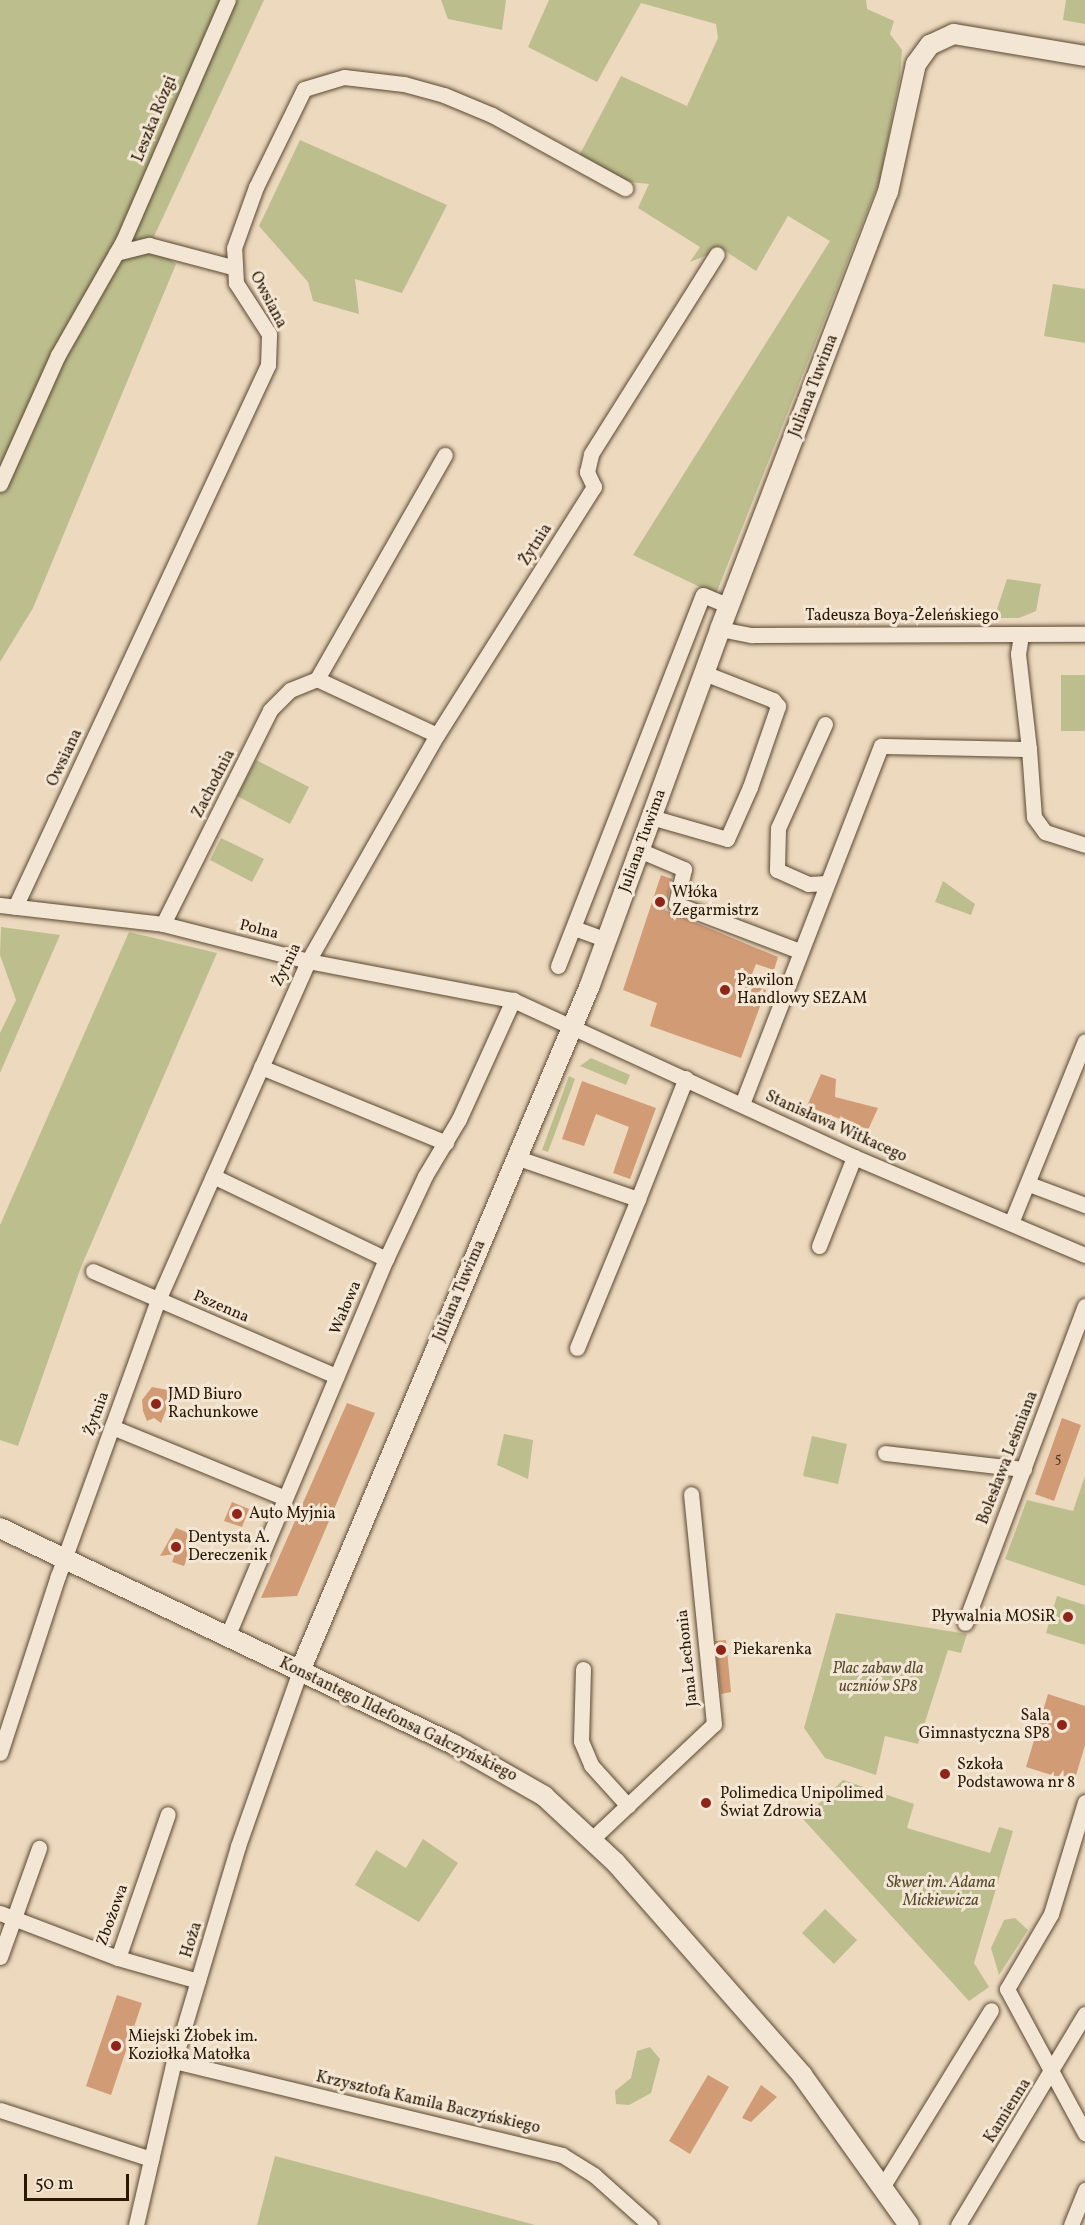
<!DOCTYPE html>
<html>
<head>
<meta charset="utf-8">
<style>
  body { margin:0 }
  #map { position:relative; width:1085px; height:2225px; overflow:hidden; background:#ecd9be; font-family:Vollkorn,serif }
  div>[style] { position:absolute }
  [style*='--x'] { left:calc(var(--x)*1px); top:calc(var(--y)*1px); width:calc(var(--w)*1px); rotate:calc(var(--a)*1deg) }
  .green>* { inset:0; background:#bdbe8e }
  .building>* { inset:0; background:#d19b75 }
  .roads { filter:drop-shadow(0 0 2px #5a4831) drop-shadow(0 0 2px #5a4831) }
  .minor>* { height:15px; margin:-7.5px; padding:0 7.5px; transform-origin:7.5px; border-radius:7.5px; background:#f3e6d5 }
  .tertiary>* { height:20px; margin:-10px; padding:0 10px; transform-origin:10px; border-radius:10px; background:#f3e6d5 }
  .dots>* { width:16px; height:16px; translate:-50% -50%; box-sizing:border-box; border:3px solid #f3e6d5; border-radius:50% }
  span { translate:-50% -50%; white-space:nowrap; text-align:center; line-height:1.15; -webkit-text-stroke:6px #f3e6d5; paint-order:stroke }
  .number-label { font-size:14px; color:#53391f }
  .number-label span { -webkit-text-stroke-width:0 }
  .street-label { font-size:16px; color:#291802 }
  .poi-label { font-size:16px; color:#291802 }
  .left { translate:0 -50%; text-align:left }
  .right { translate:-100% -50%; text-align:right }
  .park-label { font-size:16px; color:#554a2c; font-style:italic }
  .scale { position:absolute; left:24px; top:2174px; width:105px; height:27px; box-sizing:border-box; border:3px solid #291802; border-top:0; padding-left:8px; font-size:18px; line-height:21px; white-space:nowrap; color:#291802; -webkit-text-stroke:4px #f3e6d5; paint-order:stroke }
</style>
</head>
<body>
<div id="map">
  <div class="green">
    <i style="clip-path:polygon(0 0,264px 0,150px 245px,176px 264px,33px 608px,0 662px)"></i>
    <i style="clip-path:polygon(441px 0,506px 0,502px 30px,448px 19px)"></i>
    <i style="clip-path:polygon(549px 0,866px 0,867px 9px,894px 21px,890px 34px,902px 50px,900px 78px,880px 179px,714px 599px,703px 595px,700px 587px,633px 555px,830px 241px,788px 216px,756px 271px,722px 249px,690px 262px,700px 247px,638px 208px,649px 184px,629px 182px,579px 156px,621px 76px,687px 106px,718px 38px,716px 24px,641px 3px,597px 82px,528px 47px)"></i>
    <i style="clip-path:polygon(1066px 0,1085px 0,1085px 24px,1063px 20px)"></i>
    <i style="clip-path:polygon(300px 140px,447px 205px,402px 293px,355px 279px,359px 314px,313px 301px,308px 282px,259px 226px)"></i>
    <i style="clip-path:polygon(1053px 284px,1085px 289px,1085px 343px,1044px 336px)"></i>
    <i style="clip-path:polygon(1007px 579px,1041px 584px,1036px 611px,1019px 618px,994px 618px)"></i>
    <i style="clip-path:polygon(1061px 675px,1085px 675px,1085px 731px,1061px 731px)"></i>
    <i style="clip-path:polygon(256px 760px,309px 787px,290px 824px,237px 796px)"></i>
    <i style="clip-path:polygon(221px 838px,264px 859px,252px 882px,210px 860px)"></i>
    <i style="clip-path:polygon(943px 881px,975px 904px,971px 915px,935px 902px)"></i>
    <i style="clip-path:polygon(1px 927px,60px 935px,0 1073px,0 1033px,16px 1000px,0 955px)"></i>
    <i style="clip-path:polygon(129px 932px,217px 953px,81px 1267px,18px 1446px,0 1440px,0 1225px)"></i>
    <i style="clip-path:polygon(591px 1058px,630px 1075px,626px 1085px,580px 1066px)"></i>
    <i style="clip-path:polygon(569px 1076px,575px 1079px,548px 1152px,542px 1150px)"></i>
    <i style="clip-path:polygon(504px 1434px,533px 1440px,528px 1479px,497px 1465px)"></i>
    <i style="clip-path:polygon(812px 1436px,847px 1444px,838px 1484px,803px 1476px)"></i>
    <i style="clip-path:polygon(1085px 1476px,1085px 1586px,1005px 1559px,1027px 1500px,1073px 1511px)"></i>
    <i style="clip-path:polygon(1057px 1596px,1085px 1605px,1085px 1645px,1046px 1633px)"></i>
    <i style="clip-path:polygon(836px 1613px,967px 1634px,961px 1653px,948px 1650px,918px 1744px,885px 1736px,876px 1775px,825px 1758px,804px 1728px)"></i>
    <i style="clip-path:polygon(843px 1780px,914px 1804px,907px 1828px,990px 1853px,999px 1827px,1013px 1831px,974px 1963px,989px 1987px,969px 2001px,803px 1819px)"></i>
    <i style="clip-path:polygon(423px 1839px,458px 1863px,419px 1922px,355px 1885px,376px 1850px,406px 1868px)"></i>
    <i style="clip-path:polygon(825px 1909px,857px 1940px,834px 1964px,802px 1933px)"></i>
    <i style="clip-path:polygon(1015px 1918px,1028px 1930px,999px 1975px,991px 1948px,1004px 1920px)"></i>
    <i style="clip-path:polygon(650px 2047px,660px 2059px,651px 2093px,629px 2105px,616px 2104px,615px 2091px,631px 2078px,637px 2051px)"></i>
    <i style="clip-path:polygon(275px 2156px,535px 2225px,257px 2225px)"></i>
  </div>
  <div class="building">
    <i style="clip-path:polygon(661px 875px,672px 879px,665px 910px,778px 957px,774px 970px,756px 964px,748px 984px,766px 990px,741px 1058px,650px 1026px,657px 1003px,623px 990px)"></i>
    <i style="clip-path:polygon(821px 1074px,836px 1079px,835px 1097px,878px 1108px,868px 1130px,807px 1106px)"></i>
    <i style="clip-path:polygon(582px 1081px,656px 1108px,630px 1179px,613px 1173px,629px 1127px,596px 1114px,584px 1146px,562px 1139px)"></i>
    <i style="clip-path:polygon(152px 1387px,173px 1391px,161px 1423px,154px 1418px,147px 1421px,143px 1411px,142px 1400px)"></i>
    <i style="clip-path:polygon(347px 1403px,375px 1413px,297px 1596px,261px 1598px)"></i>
    <i style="clip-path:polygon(1062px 1418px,1081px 1425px,1054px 1501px,1035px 1494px)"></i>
    <i style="clip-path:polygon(232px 1502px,249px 1509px,242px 1527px,224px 1521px)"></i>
    <i style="clip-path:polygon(176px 1528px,196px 1536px,184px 1566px,172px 1562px,175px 1554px,160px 1556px)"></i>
    <i style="clip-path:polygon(726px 1640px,731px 1692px,721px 1694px,715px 1641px)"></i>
    <i style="clip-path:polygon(1048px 1694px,1085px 1706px,1085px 1745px,1074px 1782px,1026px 1767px)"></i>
    <i style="clip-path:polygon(117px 1995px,142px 2003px,111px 2095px,86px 2086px)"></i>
    <i style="clip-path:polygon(708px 2075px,729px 2087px,690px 2154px,669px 2141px)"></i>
    <i style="clip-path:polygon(761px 2085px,777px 2097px,751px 2122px,742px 2118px)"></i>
  </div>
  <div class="roads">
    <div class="minor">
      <i style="--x:116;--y:253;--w:34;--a:-14"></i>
      <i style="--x:149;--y:245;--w:86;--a:14.8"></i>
      <i style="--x:0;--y:484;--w:141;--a:-65.8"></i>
      <i style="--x:58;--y:355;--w:131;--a:-60.3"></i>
      <i style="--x:123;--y:241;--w:263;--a:-66.5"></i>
      <i style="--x:720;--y:629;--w:33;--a:11"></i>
      <i style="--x:752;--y:635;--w:333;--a:-0.2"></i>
      <i style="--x:317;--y:679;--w:132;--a:25"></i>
      <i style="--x:825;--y:724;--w:114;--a:114.3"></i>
      <i style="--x:778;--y:828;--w:42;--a:91.4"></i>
      <i style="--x:777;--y:870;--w:34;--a:24"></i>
      <i style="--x:808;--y:884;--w:19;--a:-3"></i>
      <i style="--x:1029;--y:749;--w:68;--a:85.8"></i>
      <i style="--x:1034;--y:817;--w:19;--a:54"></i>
      <i style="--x:1045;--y:832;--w:42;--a:18"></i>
      <i style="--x:651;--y:817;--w:79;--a:16.1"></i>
      <i style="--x:727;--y:839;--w:57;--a:-66.1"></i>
      <i style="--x:750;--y:787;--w:86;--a:-70.9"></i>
      <i style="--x:778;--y:706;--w:8;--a:-130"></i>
      <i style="--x:773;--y:700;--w:74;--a:-158.6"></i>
      <i style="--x:639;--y:850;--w:49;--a:22.9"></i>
      <i style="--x:684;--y:869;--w:36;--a:103"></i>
      <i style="--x:676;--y:904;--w:133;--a:20.8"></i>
      <i style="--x:0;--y:905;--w:164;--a:6.6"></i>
      <i style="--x:163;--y:924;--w:150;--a:14.3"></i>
      <i style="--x:308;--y:961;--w:209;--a:10.8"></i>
      <i style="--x:513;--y:1000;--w:375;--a:24.7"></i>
      <i style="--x:854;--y:1157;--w:251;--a:23"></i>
      <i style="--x:15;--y:907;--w:598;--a:-64.98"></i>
      <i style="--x:268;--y:365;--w:31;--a:-88"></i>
      <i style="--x:269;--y:334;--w:61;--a:-122.9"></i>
      <i style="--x:236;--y:283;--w:35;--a:-93"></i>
      <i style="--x:234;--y:248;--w:65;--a:-70.2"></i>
      <i style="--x:256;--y:187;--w:109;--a:-63.9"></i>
      <i style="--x:304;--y:89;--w:42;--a:-16.7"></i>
      <i style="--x:344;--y:77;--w:60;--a:6.7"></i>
      <i style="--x:404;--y:84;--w:41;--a:15.4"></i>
      <i style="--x:444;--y:95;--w:52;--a:22.6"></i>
      <i style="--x:492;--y:115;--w:152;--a:28.8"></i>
      <i style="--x:163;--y:924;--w:239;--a:-63.4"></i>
      <i style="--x:270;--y:710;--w:28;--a:-45"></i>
      <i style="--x:290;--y:690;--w:29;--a:-22"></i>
      <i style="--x:317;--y:679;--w:258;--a:-60.3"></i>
      <i style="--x:574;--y:928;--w:35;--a:20"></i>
      <i style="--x:558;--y:966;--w:398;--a:-68.7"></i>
      <i style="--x:703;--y:595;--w:28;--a:23"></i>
      <i style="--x:261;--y:1067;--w:200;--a:22.3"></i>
      <i style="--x:742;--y:1104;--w:384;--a:-68.8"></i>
      <i style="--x:881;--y:746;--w:148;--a:1.2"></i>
      <i style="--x:1029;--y:749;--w:96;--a:-96.6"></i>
      <i style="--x:1018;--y:654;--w:19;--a:-81"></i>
      <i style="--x:518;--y:1158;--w:127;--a:18.9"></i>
      <i style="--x:638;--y:1199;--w:130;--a:-68.4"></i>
      <i style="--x:213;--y:1176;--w:192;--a:25.6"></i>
      <i style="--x:1029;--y:1184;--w:60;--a:20.6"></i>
      <i style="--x:1011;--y:1223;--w:196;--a:-67.9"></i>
      <i style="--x:819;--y:1246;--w:96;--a:-68.5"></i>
      <i style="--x:93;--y:1271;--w:265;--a:23.4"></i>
      <i style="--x:577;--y:1348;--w:161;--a:-67.7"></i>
      <i style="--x:112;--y:1427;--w:185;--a:22.3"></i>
      <i style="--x:885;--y:1453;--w:140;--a:6.6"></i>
      <i style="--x:965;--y:1623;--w:339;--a:-69.3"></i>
      <i style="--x:227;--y:1637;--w:410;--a:-67.2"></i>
      <i style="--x:386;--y:1259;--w:92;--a:-64.8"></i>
      <i style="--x:425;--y:1176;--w:66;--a:-59.2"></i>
      <i style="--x:459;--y:1119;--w:131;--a:-65.6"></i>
      <i style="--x:583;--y:1669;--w:72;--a:91.6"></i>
      <i style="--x:581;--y:1741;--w:26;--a:67"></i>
      <i style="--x:591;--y:1765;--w:55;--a:47.9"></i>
      <i style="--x:0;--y:1753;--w:186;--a:-71.9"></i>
      <i style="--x:58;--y:1576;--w:294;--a:-70.1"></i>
      <i style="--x:158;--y:1300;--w:371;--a:-66.1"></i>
      <i style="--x:308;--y:961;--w:260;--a:-60.3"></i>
      <i style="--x:437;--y:735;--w:294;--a:-57.7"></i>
      <i style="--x:594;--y:487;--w:17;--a:-115"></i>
      <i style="--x:587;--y:472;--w:18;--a:-77"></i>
      <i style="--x:591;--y:454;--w:236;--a:-57.8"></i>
      <i style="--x:1085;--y:1802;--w:117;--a:106.9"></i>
      <i style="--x:1051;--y:1914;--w:87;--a:120.4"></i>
      <i style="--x:1007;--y:1989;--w:164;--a:61.6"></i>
      <i style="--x:593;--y:1838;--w:166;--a:-43.3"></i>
      <i style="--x:714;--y:1724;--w:231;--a:-95.7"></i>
      <i style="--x:0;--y:1913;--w:126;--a:20.9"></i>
      <i style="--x:118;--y:1958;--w:83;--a:16"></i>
      <i style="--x:0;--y:1957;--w:116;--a:-70.3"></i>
      <i style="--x:118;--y:1958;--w:152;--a:-70.9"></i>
      <i style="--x:174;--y:2061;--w:399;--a:13.6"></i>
      <i style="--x:562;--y:2155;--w:38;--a:32"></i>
      <i style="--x:594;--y:2175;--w:75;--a:41.8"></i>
      <i style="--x:0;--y:2110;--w:159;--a:18"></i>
      <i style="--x:884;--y:2184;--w:204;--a:-58.4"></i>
      <i style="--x:136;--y:2225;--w:168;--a:-77"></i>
      <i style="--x:174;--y:2061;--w:224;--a:-73.4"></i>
      <i style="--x:238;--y:1846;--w:186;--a:-70.5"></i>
      <i style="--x:958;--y:2225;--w:246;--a:-59"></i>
      <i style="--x:1071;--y:2225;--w:38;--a:-68"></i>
    </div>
    <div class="tertiary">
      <i style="--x:0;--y:1528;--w:502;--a:25.49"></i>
      <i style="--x:453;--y:1744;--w:105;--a:29.7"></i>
      <i style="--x:544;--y:1796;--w:98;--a:42.9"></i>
      <i style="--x:616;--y:1863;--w:282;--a:48.7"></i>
      <i style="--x:802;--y:2075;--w:184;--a:54.5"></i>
      <i style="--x:300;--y:1671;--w:745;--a:-67.08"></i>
      <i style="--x:590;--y:985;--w:379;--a:-69.9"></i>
      <i style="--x:720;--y:629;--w:468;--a:-69"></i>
      <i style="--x:888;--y:192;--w:131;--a:-77.7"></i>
      <i style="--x:916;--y:64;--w:24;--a:-54"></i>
      <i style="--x:930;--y:45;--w:26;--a:-25"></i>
      <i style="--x:954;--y:34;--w:133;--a:9.5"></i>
    </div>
  </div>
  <div class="dots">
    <i style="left:660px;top:902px;background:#8f2418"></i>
    <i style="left:725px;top:990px;background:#8f2418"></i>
    <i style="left:156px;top:1404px;background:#8f2418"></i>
    <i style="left:237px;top:1514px;background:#8f2418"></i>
    <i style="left:176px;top:1547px;background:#8f2418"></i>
    <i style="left:1068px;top:1617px;background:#8f2418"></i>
    <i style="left:721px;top:1650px;background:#8f2418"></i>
    <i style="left:1062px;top:1725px;background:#8f2418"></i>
    <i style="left:945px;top:1774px;background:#8f2418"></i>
    <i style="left:706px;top:1803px;background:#8f2418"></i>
    <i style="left:116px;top:2046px;background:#8f2418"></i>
  </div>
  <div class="number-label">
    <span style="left:1058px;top:1459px">5</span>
  </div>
  <div class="street-label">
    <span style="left:155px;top:119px;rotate:-68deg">Leszka Rózgi</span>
    <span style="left:268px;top:300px;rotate:62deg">Owsiana</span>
    <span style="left:814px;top:386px;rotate:-69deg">Juliana Tuwima</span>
    <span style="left:536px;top:545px;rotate:-58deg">Żytnia</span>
    <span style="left:902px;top:616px">Tadeusza Boya-Żeleńskiego</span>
    <span style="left:65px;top:758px;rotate:-65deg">Owsiana</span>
    <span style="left:214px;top:784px;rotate:-63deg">Zachodnia</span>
    <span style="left:643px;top:841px;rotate:-70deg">Juliana Tuwima</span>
    <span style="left:259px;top:930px;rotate:14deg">Polna</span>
    <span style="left:287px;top:965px;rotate:-64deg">Żytnia</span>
    <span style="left:836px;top:1127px;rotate:24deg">Stanisława Witkacego</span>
    <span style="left:460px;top:1291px;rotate:-67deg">Juliana Tuwima</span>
    <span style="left:221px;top:1307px;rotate:23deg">Pszenna</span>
    <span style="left:346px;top:1308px;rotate:-67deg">Wałowa</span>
    <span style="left:97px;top:1414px;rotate:-70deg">Żytnia</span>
    <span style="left:1008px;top:1458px;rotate:-69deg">Bolesława Leśmiana</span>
    <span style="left:688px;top:1658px;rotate:-96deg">Jana Lechonia</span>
    <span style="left:398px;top:1720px;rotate:26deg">Konstantego Ildefonsa Gałczyńskiego</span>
    <span style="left:113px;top:1915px;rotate:-70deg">Zbożowa</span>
    <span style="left:192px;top:1940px;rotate:-73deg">Hoża</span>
    <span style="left:428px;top:2103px;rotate:13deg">Krzysztofa Kamila Baczyńskiego</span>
    <span style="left:1008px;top:2111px;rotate:-58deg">Kamienna</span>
  </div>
  <div class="poi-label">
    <span class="left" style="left:672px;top:902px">Włóka<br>Zegarmistrz</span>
    <span class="left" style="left:737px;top:990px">Pawilon<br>Handlowy SEZAM</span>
    <span class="left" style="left:168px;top:1404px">JMD Biuro<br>Rachunkowe</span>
    <span class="left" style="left:249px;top:1514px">Auto Myjnia</span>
    <span class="left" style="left:188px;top:1547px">Dentysta A.<br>Dereczenik</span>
    <span class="right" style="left:1056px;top:1617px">Pływalnia MOSiR</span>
    <span class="left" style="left:733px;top:1650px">Piekarenka</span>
    <span class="right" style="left:1050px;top:1725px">Sala<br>Gimnastyczna SP8</span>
    <span class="left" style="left:957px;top:1774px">Szkoła<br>Podstawowa nr 8</span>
    <span class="left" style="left:720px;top:1803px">Polimedica Unipolimed<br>Świat Zdrowia</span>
    <span class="left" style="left:128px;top:2046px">Miejski Żłobek im.<br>Koziołka Matołka</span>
  </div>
  <div class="park-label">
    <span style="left:878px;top:1678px">Plac zabaw dla<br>uczniów SP8</span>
    <span style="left:941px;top:1892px">Skwer im. Adama<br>Mickiewicza</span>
  </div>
  <div class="scale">50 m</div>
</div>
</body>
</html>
